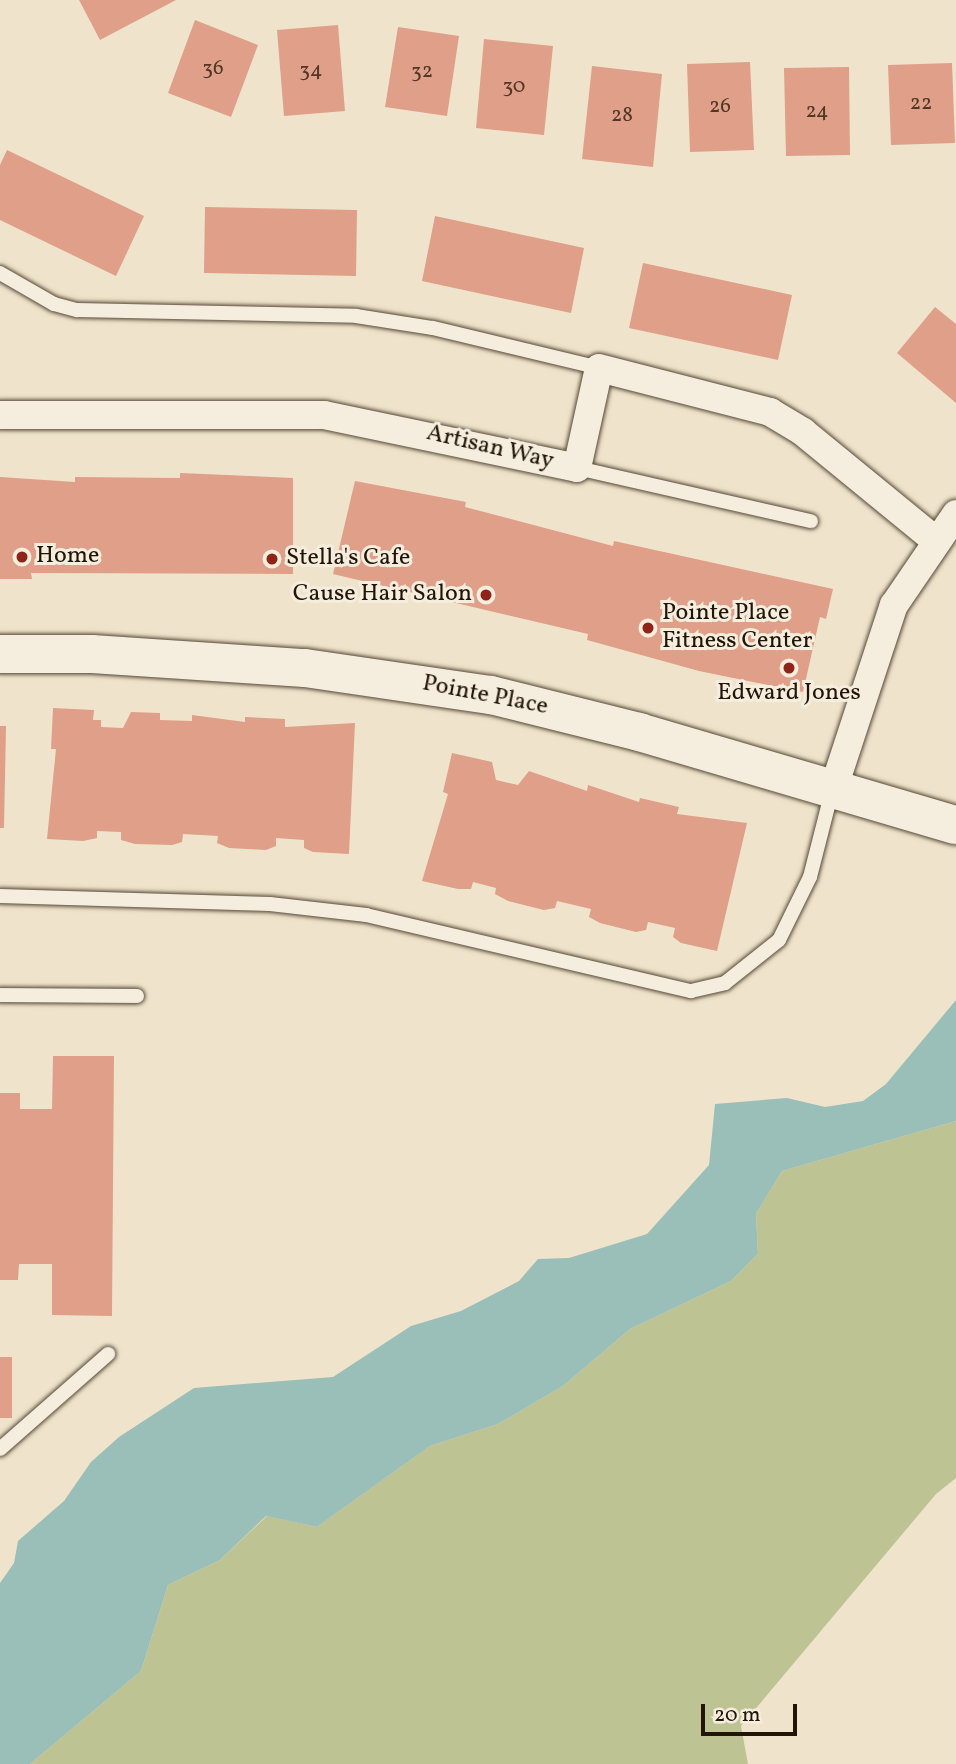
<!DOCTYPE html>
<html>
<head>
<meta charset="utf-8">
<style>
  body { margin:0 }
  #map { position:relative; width:956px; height:1764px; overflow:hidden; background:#efe4cb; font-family:Vollkorn,serif }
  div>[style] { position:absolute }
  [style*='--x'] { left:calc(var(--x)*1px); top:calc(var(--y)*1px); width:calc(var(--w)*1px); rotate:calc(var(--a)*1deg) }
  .green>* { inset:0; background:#bec394 }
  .water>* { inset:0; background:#9abeb8 }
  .building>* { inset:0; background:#df9f88 }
  .roads { filter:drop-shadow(0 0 2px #554837) drop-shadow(0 0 2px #554837) }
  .lane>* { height:14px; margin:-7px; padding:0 7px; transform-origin:7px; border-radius:7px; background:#f5eddd }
  .street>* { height:28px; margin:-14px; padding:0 14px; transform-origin:14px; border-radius:14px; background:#f5eddd }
  .secondary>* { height:38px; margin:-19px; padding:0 19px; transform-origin:19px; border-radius:19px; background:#f5eddd }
  .dots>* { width:19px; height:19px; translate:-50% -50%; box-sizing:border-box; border:4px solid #f5eddd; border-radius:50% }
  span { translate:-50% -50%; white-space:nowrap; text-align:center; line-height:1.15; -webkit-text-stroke:6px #f5eddd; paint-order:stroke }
  .number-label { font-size:21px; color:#513726 }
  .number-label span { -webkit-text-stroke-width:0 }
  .street-label { font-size:24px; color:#221406 }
  .poi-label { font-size:24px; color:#221406 }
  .left { translate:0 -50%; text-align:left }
  .right { translate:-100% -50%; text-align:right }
  .scale { position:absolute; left:701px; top:1704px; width:96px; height:32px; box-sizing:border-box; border:4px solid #221406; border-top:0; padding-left:9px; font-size:21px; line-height:24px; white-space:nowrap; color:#221406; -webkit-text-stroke:5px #f5eddd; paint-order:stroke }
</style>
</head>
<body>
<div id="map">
  <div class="green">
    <i style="clip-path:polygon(956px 1121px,956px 1478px,936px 1494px,741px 1726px,748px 1764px,30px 1764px,141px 1671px,168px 1585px,220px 1560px,267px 1516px,317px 1527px,430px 1446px,498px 1424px,563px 1386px,630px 1329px,731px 1281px,758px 1254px,756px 1214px,782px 1171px)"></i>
  </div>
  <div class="water">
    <i style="clip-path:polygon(956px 1000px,956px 1121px,782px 1171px,756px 1214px,758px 1254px,731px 1281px,630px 1329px,563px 1386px,498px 1424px,430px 1446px,317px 1527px,266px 1516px,220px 1560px,168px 1585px,141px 1671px,30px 1764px,0 1764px,0 1583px,14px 1563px,18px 1541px,64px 1501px,91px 1462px,119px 1437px,194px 1388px,333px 1377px,411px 1326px,461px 1311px,519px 1281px,538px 1259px,569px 1258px,647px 1234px,709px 1165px,715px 1104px,787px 1098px,825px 1107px,863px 1101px,886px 1084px)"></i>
  </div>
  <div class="building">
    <i style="clip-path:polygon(79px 0,176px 0,100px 40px)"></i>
    <i style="clip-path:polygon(195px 20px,258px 45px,231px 117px,168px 93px)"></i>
    <i style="clip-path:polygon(338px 25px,345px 111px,284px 116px,277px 30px)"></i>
    <i style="clip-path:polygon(398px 27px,459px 36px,447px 116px,385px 107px)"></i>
    <i style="clip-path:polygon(484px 39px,553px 46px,544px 135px,476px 128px)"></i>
    <i style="clip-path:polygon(750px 62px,754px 150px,690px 152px,687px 64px)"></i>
    <i style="clip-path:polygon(952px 63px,955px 143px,891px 145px,888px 65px)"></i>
    <i style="clip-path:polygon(592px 66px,662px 74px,653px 167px,582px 159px)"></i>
    <i style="clip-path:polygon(849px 67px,850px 155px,786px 156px,784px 68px)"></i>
    <i style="clip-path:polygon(7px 150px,144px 216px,116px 276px,0 220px,0 165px)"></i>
    <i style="clip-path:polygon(205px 207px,357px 210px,356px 276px,204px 273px)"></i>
    <i style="clip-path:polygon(435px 216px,584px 248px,571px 313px,422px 281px)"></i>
    <i style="clip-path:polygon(643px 263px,792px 295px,778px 360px,629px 328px)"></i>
    <i style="clip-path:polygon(935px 307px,956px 324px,956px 403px,897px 353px)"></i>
    <i style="clip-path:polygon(180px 473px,293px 478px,293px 574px,31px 573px,32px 579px,0 579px,0 477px,75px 482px,75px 477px,180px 478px)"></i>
    <i style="clip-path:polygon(355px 481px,466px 502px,465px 507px,613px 546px,614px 541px,833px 589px,826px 619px,820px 617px,803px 692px,699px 671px,587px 640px,588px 634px,333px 574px)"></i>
    <i style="clip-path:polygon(53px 708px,94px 710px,93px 720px,101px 720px,101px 727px,123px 728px,131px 712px,160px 713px,160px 720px,192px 721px,192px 715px,245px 722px,245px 717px,285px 719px,285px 727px,355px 723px,349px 854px,313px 852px,304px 848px,304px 840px,276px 838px,276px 846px,266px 850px,229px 848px,217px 843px,218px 836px,183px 834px,182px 842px,172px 845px,135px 844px,121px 840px,121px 832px,97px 831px,97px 838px,83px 841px,47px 839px,56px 749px,51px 749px)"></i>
    <i style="clip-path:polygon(0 726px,6px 726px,4px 828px,0 828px)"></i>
    <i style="clip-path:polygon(452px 753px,492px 762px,496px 780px,518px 785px,529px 771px,587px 791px,588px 785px,639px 802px,640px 798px,679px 807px,677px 814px,747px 823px,717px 951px,681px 943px,673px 937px,675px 928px,648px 922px,646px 930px,636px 932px,600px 923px,589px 917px,591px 909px,557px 901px,555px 908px,544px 910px,508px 901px,495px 894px,496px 888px,473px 882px,471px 889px,458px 889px,422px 881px,448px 794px,443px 792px)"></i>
    <i style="clip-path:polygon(53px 1056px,114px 1056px,112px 1316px,52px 1315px,52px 1264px,19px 1264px,18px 1280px,0 1280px,0 1093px,20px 1093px,20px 1109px,52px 1109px)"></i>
    <i style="clip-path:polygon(0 1357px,12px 1357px,12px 1418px,0 1418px)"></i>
  </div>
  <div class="roads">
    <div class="lane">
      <i style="--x:0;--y:273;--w:62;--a:29.9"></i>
      <i style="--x:54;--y:304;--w:24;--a:15"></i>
      <i style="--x:77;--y:310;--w:279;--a:1.2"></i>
      <i style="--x:356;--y:316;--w:78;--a:8.9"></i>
      <i style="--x:433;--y:328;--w:171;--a:13.5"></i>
      <i style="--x:577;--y:468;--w:240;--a:12.8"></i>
      <i style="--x:0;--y:896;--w:270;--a:1.7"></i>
      <i style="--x:270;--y:904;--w:97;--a:6.5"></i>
      <i style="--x:366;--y:915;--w:334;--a:13.2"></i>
      <i style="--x:691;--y:991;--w:35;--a:-13"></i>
      <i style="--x:725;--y:983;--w:69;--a:-38.5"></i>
      <i style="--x:779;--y:940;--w:70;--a:-63.8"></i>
      <i style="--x:810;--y:877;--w:89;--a:-75.7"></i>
      <i style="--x:0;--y:995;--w:137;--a:0.4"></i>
      <i style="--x:0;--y:1449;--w:144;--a:-41.3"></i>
    </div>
    <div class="street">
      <i style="--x:0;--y:415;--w:324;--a:0"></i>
      <i style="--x:324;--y:415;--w:258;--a:11.8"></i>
      <i style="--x:577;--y:468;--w:102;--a:-77.6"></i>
      <i style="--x:599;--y:368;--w:177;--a:14.4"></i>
      <i style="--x:770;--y:412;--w:39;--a:31"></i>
      <i style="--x:803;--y:432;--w:171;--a:39.3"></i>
      <i style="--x:833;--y:790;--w:195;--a:-71.8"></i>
      <i style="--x:894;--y:605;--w:110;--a:-55.7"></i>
    </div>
    <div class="secondary">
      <i style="--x:0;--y:654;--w:92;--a:0"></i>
      <i style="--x:92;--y:654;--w:213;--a:3.8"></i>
      <i style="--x:305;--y:668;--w:188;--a:8.3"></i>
      <i style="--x:491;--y:695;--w:153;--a:14"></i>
      <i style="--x:639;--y:732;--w:330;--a:16.4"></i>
    </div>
  </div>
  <div class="dots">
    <i style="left:22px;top:557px;background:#8f2418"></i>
    <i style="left:272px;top:559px;background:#8f2418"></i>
    <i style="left:486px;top:595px;background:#8f2418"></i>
    <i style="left:648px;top:628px;background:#8f2418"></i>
    <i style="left:789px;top:668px;background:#8f2418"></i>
  </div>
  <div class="number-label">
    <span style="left:213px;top:69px">36</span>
    <span style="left:311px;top:71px">34</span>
    <span style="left:422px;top:72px">32</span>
    <span style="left:514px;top:87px">30</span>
    <span style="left:921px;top:104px">22</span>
    <span style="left:720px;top:107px">26</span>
    <span style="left:817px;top:112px">24</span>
    <span style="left:622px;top:116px">28</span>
  </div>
  <div class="street-label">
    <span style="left:490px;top:448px;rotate:13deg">Artisan Way</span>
    <span style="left:485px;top:696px;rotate:11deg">Pointe Place</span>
  </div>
  <div class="poi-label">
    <span class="left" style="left:36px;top:557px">Home</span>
    <span class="left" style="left:286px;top:559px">Stella's Cafe</span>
    <span class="right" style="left:472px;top:595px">Cause Hair Salon</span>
    <span class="left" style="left:662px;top:628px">Pointe Place<br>Fitness Center</span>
    <span style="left:789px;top:694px">Edward Jones</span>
  </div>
  <div class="scale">20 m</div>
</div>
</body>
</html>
